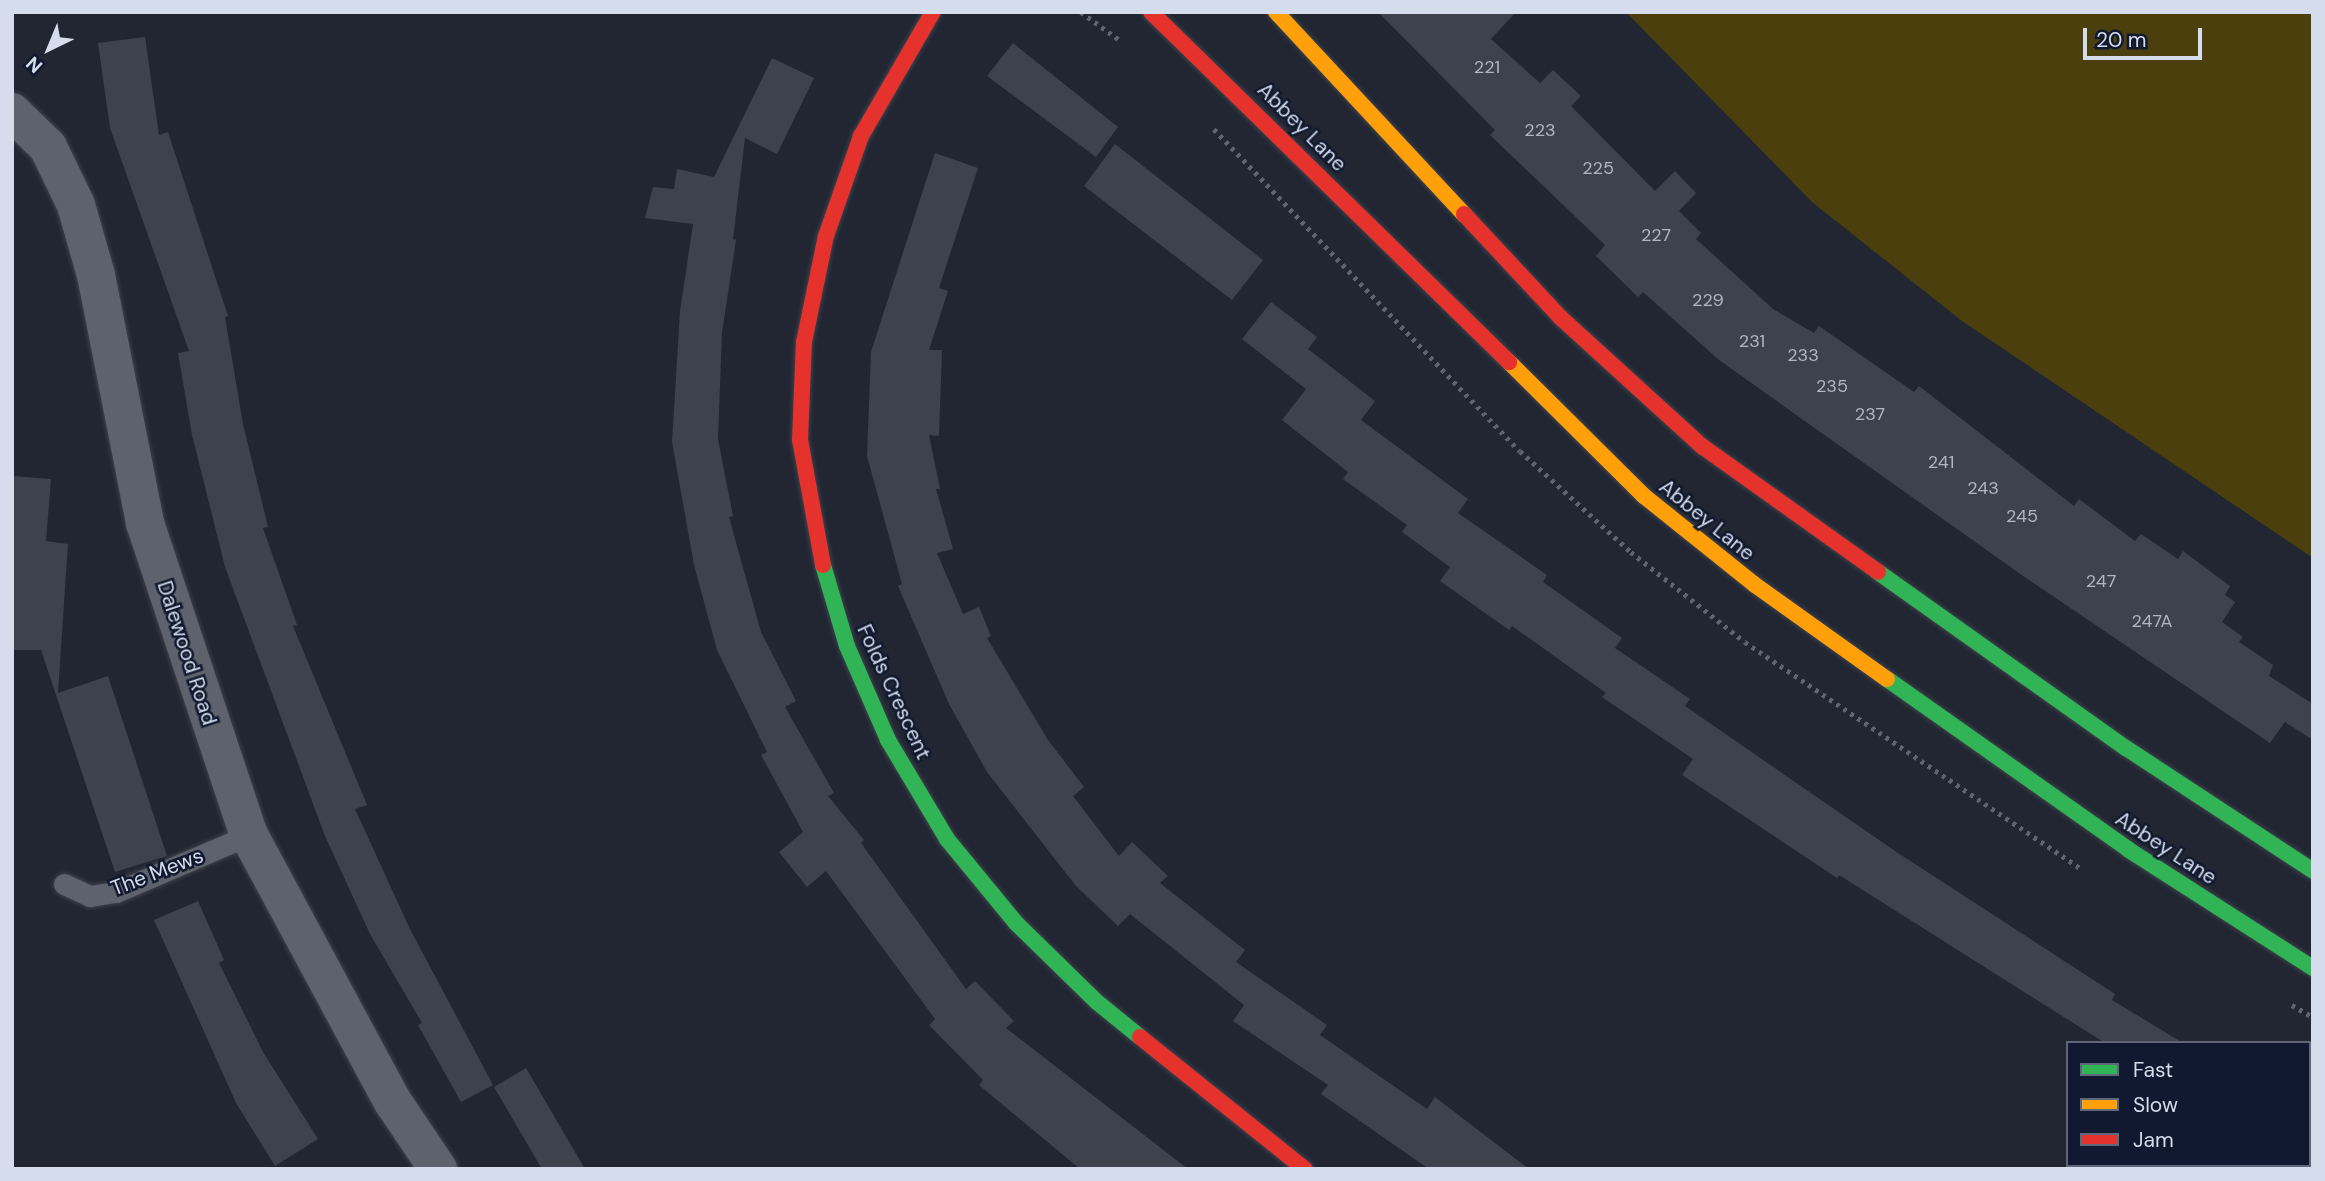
<!DOCTYPE html>
<html>
<head>
<meta charset="utf-8">
<style>
  body { margin:0 }
  #map { position:relative; width:2325px; height:1181px; overflow:hidden; background:#212632; font-family:"DM Sans",sans-serif }
  div>[style] { position:absolute }
  [style*='--x'] { left:calc(var(--x)*1px); top:calc(var(--y)*1px); width:calc(var(--w)*1px); rotate:calc(var(--a)*1deg) }
  .green>* { inset:0; background:#4b400d }
  .building>* { inset:0; background:#3d424c }
  .path>* { height:4.5px; margin-top:-2.25px; transform-origin:0; background:repeating-linear-gradient(90deg,#60646d 0 3.5px,transparent 0 8.5px) }
  .roads { filter:drop-shadow(0 0 2px #3c414b) drop-shadow(0 0 2px #3c414b) }
  .lane>* { height:21px; margin:-10.5px; padding:0 10.5px; transform-origin:10.5px; border-radius:10.5px; background:#5d626c }
  .street>* { height:38px; margin:-19px; padding:0 19px; transform-origin:19px; border-radius:19px; background:#5d626c }
  .fast>* { height:16px; margin:-8px; padding:0 8px; transform-origin:8px; border-radius:8px; background:#30b455 }
  .slow>* { height:16px; margin:-8px; padding:0 8px; transform-origin:8px; border-radius:8px; background:#ff9f0a }
  .jam>* { height:16px; margin:-8px; padding:0 8px; transform-origin:8px; border-radius:8px; background:#e5322d }
  span { translate:-50% -50%; white-space:nowrap; text-align:center; line-height:1.15; -webkit-text-stroke:5px #10192f; paint-order:stroke }
  .number-label { font-size:18px; color:#afb6c4 }
  .number-label span { -webkit-text-stroke-width:0 }
  .street-label { font-size:21px; color:#d5dcec }
  .frame { position:absolute; inset:0; border:14px solid #d5dcec; pointer-events:none }
  .legend { position:absolute; left:2066px; top:1041px; width:245px; height:126px; box-sizing:border-box; background:#10192f; border:2px solid #5f677b; margin:0; padding:9px 12px; list-style:none; font-size:21px; color:#d5dcec }
  .legend li { display:flex; align-items:center; gap:14px; height:35px }
  .legend b { width:35px; border:2px solid #5f677b }
  .north { position:absolute; left:14px; top:14px; width:70px; height:70px; -webkit-text-stroke:5px #10192f; paint-order:stroke; rotate:223deg; font-size:19px; font-weight:700; line-height:28px; text-align:center; color:#d5dcec }
  .north::after { content:''; display:block; margin:auto; width:24px; height:32px; background:#d5dcec; clip-path:polygon(50% 0,100% 100%,50% 72%,0 100%) }
  .scale { position:absolute; left:2083px; top:28px; width:119px; height:32px; box-sizing:border-box; border:4px solid #d5dcec; border-top:0; padding-left:9px; font-size:21px; line-height:24px; white-space:nowrap; color:#d5dcec; -webkit-text-stroke:5px #10192f; paint-order:stroke }
</style>
</head>
<body>
<div id="map">
  <div class="green">
    <i style="clip-path:polygon(1626px 12px,2313px 12px,2313px 558px,1962px 321px,1812px 202px)"></i>
  </div>
  <div class="building">
    <i style="clip-path:polygon(1378px 12px,1516px 12px,1491px 39px,1540px 83px,1553px 70px,1581px 96px,1571px 106px,1655px 191px,1675px 171px,1696px 193px,1679px 211px,1701px 233px,1696px 239px,1773px 309px,1814px 333px,1819px 326px,1914px 392px,1919px 386px,2074px 506px,2079px 499px,2135px 541px,2141px 534px,2178px 559px,2183px 551px,2230px 586px,2225px 595px,2235px 602px,2222px 622px,2243px 637px,2239px 642px,2273px 665px,2269px 676px,2313px 704px,2313px 740px,2285px 722px,2270px 743px,2026px 578px,1719px 360px,1643px 292px,1638px 297px,1596px 256px,1605px 245px,1490px 135px,1495px 130px)"></i>
    <i style="clip-path:polygon(145px 37px,159px 135px,168px 132px,228px 316px,225px 317px,243px 424px,268px 527px,263px 528px,297px 625px,293px 626px,367px 805px,355px 809px,410px 929px,493px 1085px,461px 1102px,418px 1025px,422px 1023px,370px 934px,325px 836px,225px 567px,192px 435px,178px 353px,189px 351px,110px 128px,98px 43px)"></i>
    <i style="clip-path:polygon(1013px 43px,1118px 127px,1096px 157px,987px 76px)"></i>
    <i style="clip-path:polygon(772px 58px,814px 78px,777px 154px,745px 138px,733px 239px,736px 240px,722px 333px,718px 439px,733px 516px,729px 517px,761px 632px,796px 701px,785px 707px,834px 793px,828px 796px,864px 840px,861px 843px,966px 989px,975px 981px,1014px 1021px,1006px 1028px,1188px 1169px,1080px 1169px,979px 1085px,983px 1080px,929px 1025px,935px 1019px,826px 871px,807px 887px,779px 852px,803px 832px,761px 755px,767px 752px,717px 650px,694px 565px,672px 442px,680px 311px,693px 224px,645px 218px,653px 187px,674px 189px,677px 169px,714px 177px)"></i>
    <i style="clip-path:polygon(1115px 144px,1263px 260px,1232px 300px,1084px 186px)"></i>
    <i style="clip-path:polygon(935px 153px,978px 168px,939px 288px,948px 291px,929px 350px,942px 350px,939px 436px,929px 435px,940px 489px,936px 489px,953px 549px,937px 553px,963px 614px,979px 607px,991px 636px,987px 638px,1048px 740px,1084px 787px,1073px 796px,1119px 856px,1132px 842px,1168px 876px,1160px 883px,1245px 950px,1236px 962px,1327px 1025px,1320px 1035px,1427px 1109px,1435px 1097px,1529px 1169px,1429px 1169px,1321px 1094px,1328px 1085px,1233px 1021px,1244px 1005px,1130px 914px,1118px 926px,1076px 886px,987px 772px,949px 704px,898px 586px,902px 584px,867px 456px,871px 352px)"></i>
    <i style="clip-path:polygon(1271px 302px,1317px 337px,1308px 349px,1375px 401px,1361px 420px,1468px 499px,1458px 513px,1547px 575px,1543px 582px,1622px 638px,1615px 648px,1690px 699px,1685px 706px,1895px 851px,2115px 994px,2112px 1000px,2183px 1043px,2105px 1043px,1839px 875px,1837px 878px,1682px 775px,1693px 759px,1602px 697px,1606px 693px,1512px 626px,1509px 630px,1440px 581px,1450px 567px,1402px 532px,1407px 525px,1343px 479px,1348px 472px,1282px 420px,1306px 389px,1242px 339px)"></i>
    <i style="clip-path:polygon(12px 476px,51px 479px,46px 541px,68px 544px,58px 693px,108px 676px,167px 856px,115px 872px,41px 650px,12px 650px)"></i>
    <i style="clip-path:polygon(198px 901px,224px 960px,219px 963px,263px 1052px,318px 1139px,275px 1166px,236px 1103px,154px 920px)"></i>
    <i style="clip-path:polygon(526px 1068px,585px 1169px,542px 1169px,494px 1087px)"></i>
  </div>
  <div class="path">
    <i style="--x:1081;--y:12;--w:49;--a:35.9"></i>
    <i style="--x:1214;--y:129;--w:444;--a:46.5"></i>
    <i style="--x:1520;--y:451;--w:150;--a:42.3"></i>
    <i style="--x:1631;--y:552;--w:145;--a:38.3"></i>
    <i style="--x:1745;--y:642;--w:406;--a:34"></i>
    <i style="--x:2292;--y:1005;--w:24;--a:30"></i>
  </div>
  <div class="roads">
    <div class="lane">
      <i style="--x:64;--y:884;--w:29;--a:25"></i>
      <i style="--x:90;--y:896;--w:26;--a:-9"></i>
      <i style="--x:116;--y:892;--w:145;--a:-23.2"></i>
    </div>
    <div class="street">
      <i style="--x:12;--y:112;--w:50;--a:44.2"></i>
      <i style="--x:48;--y:147;--w:64;--a:64.2"></i>
      <i style="--x:76;--y:205;--w:73;--a:74.1"></i>
      <i style="--x:96;--y:275;--w:253;--a:78.8"></i>
      <i style="--x:145;--y:523;--w:329;--a:71.6"></i>
      <i style="--x:249;--y:835;--w:303;--a:61.7"></i>
      <i style="--x:393;--y:1102;--w:81;--a:56.1"></i>
    </div>
    <div class="fast">
      <i style="--x:823;--y:565;--w:84;--a:73.5"></i>
      <i style="--x:847;--y:646;--w:103;--a:66.4"></i>
      <i style="--x:888;--y:740;--w:115;--a:59.2"></i>
      <i style="--x:947;--y:839;--w:109;--a:50.6"></i>
      <i style="--x:1016;--y:923;--w:113;--a:44.3"></i>
      <i style="--x:1097;--y:1002;--w:55;--a:39.1"></i>
      <i style="--x:1878;--y:572;--w:304;--a:35.4"></i>
      <i style="--x:2126;--y:748;--w:224;--a:33.3"></i>
      <i style="--x:1887;--y:679;--w:296;--a:35.2"></i>
      <i style="--x:2129;--y:850;--w:219;--a:32.7"></i>
    </div>
    <div class="slow">
      <i style="--x:1276;--y:12;--w:276;--a:47.1"></i>
      <i style="--x:1509;--y:362;--w:190;--a:44.8"></i>
      <i style="--x:1644;--y:496;--w:142;--a:38.7"></i>
      <i style="--x:1755;--y:585;--w:162;--a:35.5"></i>
    </div>
    <div class="jam">
      <i style="--x:1151;--y:12;--w:501;--a:44.35"></i>
      <i style="--x:1464;--y:214;--w:142;--a:47"></i>
      <i style="--x:1561;--y:318;--w:192;--a:42.3"></i>
      <i style="--x:1703;--y:447;--w:215;--a:35.5"></i>
      <i style="--x:823;--y:565;--w:127;--a:-100.4"></i>
      <i style="--x:800;--y:440;--w:98;--a:-87.7"></i>
      <i style="--x:804;--y:342;--w:108;--a:-78.3"></i>
      <i style="--x:826;--y:236;--w:106;--a:-70.7"></i>
      <i style="--x:861;--y:136;--w:143;--a:-59.9"></i>
      <i style="--x:1140;--y:1037;--w:211;--a:38.7"></i>
    </div>
  </div>
  <div class="number-label">
    <span style="left:1487px;top:67px">221</span>
    <span style="left:1540px;top:130px">223</span>
    <span style="left:1598px;top:168px">225</span>
    <span style="left:1656px;top:235px">227</span>
    <span style="left:1708px;top:300px">229</span>
    <span style="left:1752px;top:341px">231</span>
    <span style="left:1803px;top:355px">233</span>
    <span style="left:1832px;top:386px">235</span>
    <span style="left:1870px;top:414px">237</span>
    <span style="left:1941px;top:462px">241</span>
    <span style="left:1983px;top:488px">243</span>
    <span style="left:2022px;top:516px">245</span>
    <span style="left:2101px;top:581px">247</span>
    <span style="left:2152px;top:621px">247A</span>
  </div>
  <div class="street-label">
    <span style="left:1302px;top:127px;rotate:45deg">Abbey Lane</span>
    <span style="left:1707px;top:520px;rotate:39deg">Abbey Lane</span>
    <span style="left:187px;top:653px;rotate:72deg">Dalewood Road</span>
    <span style="left:894px;top:692px;rotate:65deg">Folds Crescent</span>
    <span style="left:2166px;top:848px;rotate:33deg">Abbey Lane</span>
    <span style="left:157px;top:872px;rotate:-21deg">The Mews</span>
  </div>
  <div class="frame"></div>
  <ul class="legend">
  <li><b style="height:9px;background:#30b455"></b>Fast</li>
  <li><b style="height:9px;background:#ff9f0a"></b>Slow</li>
  <li><b style="height:9px;background:#e5322d"></b>Jam</li>
  </ul>
  <div class="north">N</div>
  <div class="scale">20 m</div>
</div>
</body>
</html>
